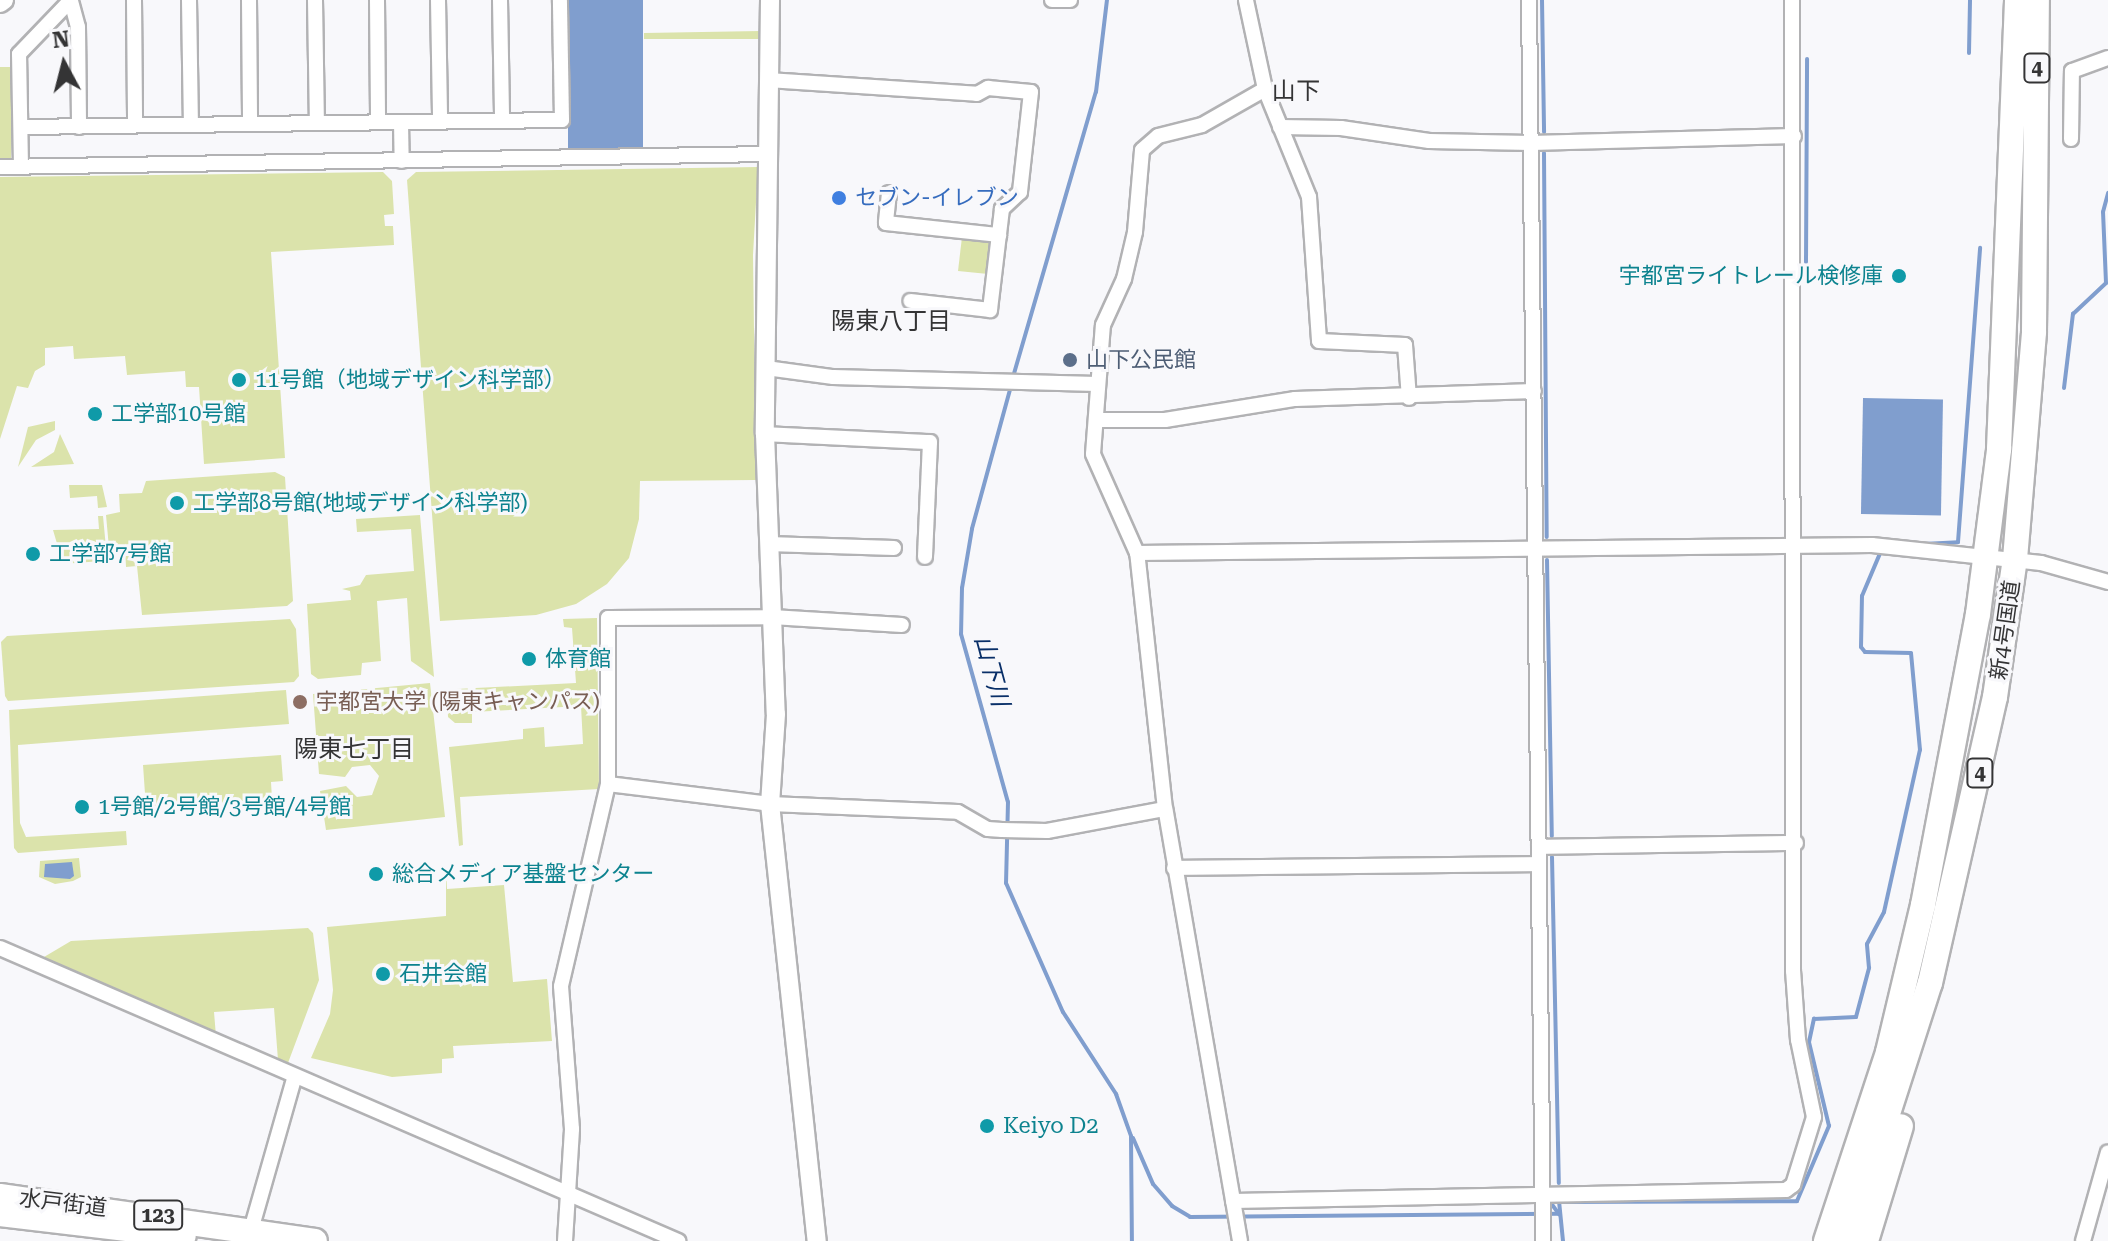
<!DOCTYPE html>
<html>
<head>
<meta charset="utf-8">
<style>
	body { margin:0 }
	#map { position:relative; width:2108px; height:1241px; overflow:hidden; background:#f8f8fb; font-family:"Roboto Serif","Noto Sans JP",serif }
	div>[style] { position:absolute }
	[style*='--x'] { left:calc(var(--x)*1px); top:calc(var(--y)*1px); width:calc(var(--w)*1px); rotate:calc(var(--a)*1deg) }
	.green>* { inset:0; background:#dbe3ab }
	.water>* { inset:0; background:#809ece; transform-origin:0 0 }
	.stream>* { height:4px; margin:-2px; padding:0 2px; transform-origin:2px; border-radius:2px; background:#809ece }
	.roads { filter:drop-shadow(2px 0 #b2b2b4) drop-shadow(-2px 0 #b2b2b4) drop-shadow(0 2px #b2b2b4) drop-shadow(0 -2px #b2b2b4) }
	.minor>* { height:14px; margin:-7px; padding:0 7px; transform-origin:7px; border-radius:7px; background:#fff }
	.tertiary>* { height:18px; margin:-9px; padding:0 9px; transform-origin:9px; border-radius:9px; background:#fff }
	.trunk>* { height:24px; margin:-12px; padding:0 12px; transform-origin:12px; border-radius:12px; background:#fff }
	.dots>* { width:22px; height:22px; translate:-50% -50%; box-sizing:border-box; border:4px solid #f8f8fb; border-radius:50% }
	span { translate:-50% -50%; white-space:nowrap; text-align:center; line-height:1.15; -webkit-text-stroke:6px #f8f8fb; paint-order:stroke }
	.shield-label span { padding:2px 6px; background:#f8f8fb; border:2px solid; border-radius:6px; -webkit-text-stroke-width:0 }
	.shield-label { font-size:20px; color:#343435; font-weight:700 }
	.shop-label { font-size:22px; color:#366cbe }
	.left { translate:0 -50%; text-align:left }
	.culture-label { font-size:22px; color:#0d838f }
	.right { translate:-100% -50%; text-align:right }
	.service-label { font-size:22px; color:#4e5e75 }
	.street-label { font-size:22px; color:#343435 }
	.education-label { font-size:22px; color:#785e54 }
	.neighbourhood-label { font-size:24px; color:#343435 }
	.water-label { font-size:24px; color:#092f68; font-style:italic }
	.north { position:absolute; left:24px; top:24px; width:80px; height:80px; -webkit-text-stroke:6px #f8f8fb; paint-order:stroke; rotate:353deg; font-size:22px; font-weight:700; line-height:32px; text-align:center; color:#343435 }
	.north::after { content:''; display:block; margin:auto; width:28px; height:36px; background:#343435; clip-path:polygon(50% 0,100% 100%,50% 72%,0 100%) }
</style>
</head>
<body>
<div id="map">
	<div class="green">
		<i style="clip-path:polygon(760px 31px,760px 39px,644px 39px,644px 33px)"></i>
		<i style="clip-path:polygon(0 67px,14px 67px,11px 159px,0 159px)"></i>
		<i style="clip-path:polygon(758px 167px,753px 255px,756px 480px,640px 481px,639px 519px,629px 558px,607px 584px,576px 604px,536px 615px,440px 621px,407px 180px,416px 172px)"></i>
		<i style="clip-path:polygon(383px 172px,392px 181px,394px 214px,384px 215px,385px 226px,393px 226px,394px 245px,271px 252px,285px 458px,204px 464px,199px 387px,186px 387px,185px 371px,127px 375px,125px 356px,74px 359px,73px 346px,45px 348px,45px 365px,35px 371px,28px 388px,17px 386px,0 439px,0 177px)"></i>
		<i style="clip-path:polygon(962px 237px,986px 239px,991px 246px,988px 274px,958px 271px)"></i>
		<i style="clip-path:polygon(55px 421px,55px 430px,36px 440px,18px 467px,28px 427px)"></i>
		<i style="clip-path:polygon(60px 434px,74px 464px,31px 467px,54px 452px)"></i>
		<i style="clip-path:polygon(275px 472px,285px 477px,293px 601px,287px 606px,142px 615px,137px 566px,126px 567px,125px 547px,109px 548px,106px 515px,120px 512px,119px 494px,142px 493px,146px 481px)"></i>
		<i style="clip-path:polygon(69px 485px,102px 485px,107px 507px,98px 508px,97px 496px,70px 498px)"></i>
		<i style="clip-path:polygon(420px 515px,434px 677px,411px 661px,407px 598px,377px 601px,381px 661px,362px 663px,361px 675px,318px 679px,311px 674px,307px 604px,351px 600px,350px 591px,342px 589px,360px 585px,366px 575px,414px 571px,411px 529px,357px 532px,356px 519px)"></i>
		<i style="clip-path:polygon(98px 516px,103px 516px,106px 548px,99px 549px,101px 561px,63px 564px,53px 530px,99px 529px)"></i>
		<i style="clip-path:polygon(597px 618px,599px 789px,460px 797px,463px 845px,459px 846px,449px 747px,523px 739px,523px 729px,544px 727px,545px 747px,583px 744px,581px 706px,472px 712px,472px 723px,455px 723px,448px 717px,447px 695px,456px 689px,576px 683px,572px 628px,564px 627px,563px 619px)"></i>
		<i style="clip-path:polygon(290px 619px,296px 629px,299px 676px,294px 682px,8px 701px,5px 696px,1px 642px,7px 636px)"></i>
		<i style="clip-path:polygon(430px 683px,445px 817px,326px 830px,320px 791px,346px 786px,357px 797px,372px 795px,379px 776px,370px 765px,352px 767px,345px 777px,319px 774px,313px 694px)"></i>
		<i style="clip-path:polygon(286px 690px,289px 724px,18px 745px,20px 823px,26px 837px,126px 831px,127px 845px,18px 853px,14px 848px,9px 710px)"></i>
		<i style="clip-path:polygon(281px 755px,283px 781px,271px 782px,272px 799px,146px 808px,143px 765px)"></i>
		<i style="clip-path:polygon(79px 858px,81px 877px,73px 881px,55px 884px,39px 877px,40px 861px)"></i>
		<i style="clip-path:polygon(446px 868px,447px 889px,504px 885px,513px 982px,547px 979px,552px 1041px,453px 1046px,454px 1058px,442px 1059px,442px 1073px,392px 1077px,311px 1058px,330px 1014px,333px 990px,327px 927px,446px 916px)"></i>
		<i style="clip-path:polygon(308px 928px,313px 933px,319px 980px,288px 1063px,278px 1060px,274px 1008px,214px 1012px,216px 1036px,45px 966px,44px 957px,71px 941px)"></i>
	</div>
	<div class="water">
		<i style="left:568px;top:0;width:75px;height:151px"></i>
		<i style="left:1863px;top:398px;width:80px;height:116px;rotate:1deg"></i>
		<i style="clip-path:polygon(72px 862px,74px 876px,70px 879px,44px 877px,45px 864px)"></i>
	</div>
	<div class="stream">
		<i style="--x:1542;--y:0;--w:132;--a:89.1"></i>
		<i style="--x:1969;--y:53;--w:53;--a:-88.9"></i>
		<i style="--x:1544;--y:153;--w:384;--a:89.6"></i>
		<i style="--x:1806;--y:262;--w:203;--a:-89.7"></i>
		<i style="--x:1013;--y:377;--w:297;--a:-73.8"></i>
		<i style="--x:1096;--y:92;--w:93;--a:-83.2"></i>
		<i style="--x:1011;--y:386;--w:148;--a:105.3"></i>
		<i style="--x:972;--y:529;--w:60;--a:99.6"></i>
		<i style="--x:962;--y:588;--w:46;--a:91.2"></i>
		<i style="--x:961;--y:634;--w:174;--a:74.4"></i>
		<i style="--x:1008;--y:802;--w:81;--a:91.4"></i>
		<i style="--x:1006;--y:883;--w:141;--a:66.2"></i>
		<i style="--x:1063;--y:1012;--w:98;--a:57.1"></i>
		<i style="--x:1116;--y:1094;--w:45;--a:70.3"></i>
		<i style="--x:1131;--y:1136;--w:105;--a:89.5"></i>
		<i style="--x:2064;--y:388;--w:75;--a:-83.1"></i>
		<i style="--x:2073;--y:314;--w:45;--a:-43.2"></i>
		<i style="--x:2106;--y:283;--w:71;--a:-92.4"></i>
		<i style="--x:2103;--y:212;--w:20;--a:-75"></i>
		<i style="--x:1923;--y:544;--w:35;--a:-3"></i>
		<i style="--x:1958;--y:542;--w:295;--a:-85.7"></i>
		<i style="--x:1547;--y:560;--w:276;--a:89"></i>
		<i style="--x:1552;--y:857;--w:326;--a:88.8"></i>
		<i style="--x:1133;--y:1138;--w:50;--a:66.5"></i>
		<i style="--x:1153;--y:1184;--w:29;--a:49"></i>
		<i style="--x:1172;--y:1206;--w:21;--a:31"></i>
		<i style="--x:1190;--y:1217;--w:369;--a:-0.5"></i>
		<i style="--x:1548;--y:1199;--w:19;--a:54"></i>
		<i style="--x:1559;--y:1201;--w:40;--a:84.3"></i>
		<i style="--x:1559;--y:1202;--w:238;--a:-0.2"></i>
		<i style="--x:1797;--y:1201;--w:82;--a:-66.9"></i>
		<i style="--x:1829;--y:1126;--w:86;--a:-103.4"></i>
		<i style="--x:1809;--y:1042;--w:24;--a:-78"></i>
		<i style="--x:1814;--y:1019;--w:42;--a:-2.7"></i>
		<i style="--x:1856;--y:1017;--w:51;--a:-75.1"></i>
		<i style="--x:1869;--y:968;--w:24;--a:-95"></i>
		<i style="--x:1867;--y:944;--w:36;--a:-62"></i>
		<i style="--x:1884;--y:912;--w:166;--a:-77.5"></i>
		<i style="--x:1920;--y:750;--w:97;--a:-95.3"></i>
		<i style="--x:1911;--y:653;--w:46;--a:-178.8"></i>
		<i style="--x:1865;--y:652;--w:6;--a:-129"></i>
		<i style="--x:1861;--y:647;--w:51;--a:-88.9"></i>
		<i style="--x:1862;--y:596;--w:49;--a:-67.1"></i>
	</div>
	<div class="roads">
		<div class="minor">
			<i style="--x:134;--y:0;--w:125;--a:89.5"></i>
			<i style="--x:189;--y:0;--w:124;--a:89.1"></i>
			<i style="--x:249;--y:0;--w:123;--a:89.5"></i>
			<i style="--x:315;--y:0;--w:122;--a:89.1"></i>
			<i style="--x:377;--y:0;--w:122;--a:89.5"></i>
			<i style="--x:438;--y:0;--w:120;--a:89"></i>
			<i style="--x:500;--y:0;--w:120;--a:89"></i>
			<i style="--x:1052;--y:0;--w:18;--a:0"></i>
			<i style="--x:1529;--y:0;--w:1241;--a:89.35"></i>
			<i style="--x:71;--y:1;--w:27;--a:75"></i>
			<i style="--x:78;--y:27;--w:100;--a:89.4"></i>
			<i style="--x:768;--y:80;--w:209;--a:3.8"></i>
			<i style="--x:977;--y:94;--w:13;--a:-29"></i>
			<i style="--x:988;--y:88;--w:43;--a:5.3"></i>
			<i style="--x:1031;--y:92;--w:101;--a:96.3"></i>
			<i style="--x:1020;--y:192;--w:25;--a:137"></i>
			<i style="--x:1002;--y:209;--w:102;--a:96.8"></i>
			<i style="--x:990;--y:310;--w:80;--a:-173.5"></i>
			<i style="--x:1265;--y:89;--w:117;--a:67.8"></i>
			<i style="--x:1309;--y:197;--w:144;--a:86"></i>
			<i style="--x:1319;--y:341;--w:86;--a:2.7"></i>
			<i style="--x:1405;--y:345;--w:53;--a:85.7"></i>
			<i style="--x:401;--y:122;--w:39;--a:89"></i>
			<i style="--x:21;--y:127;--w:541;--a:-0.74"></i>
			<i style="--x:562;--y:120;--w:120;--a:-91"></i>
			<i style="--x:1280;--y:127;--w:61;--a:0.9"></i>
			<i style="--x:1341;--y:128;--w:89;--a:8.4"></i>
			<i style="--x:1429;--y:141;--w:102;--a:1.1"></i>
			<i style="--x:1531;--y:143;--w:263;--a:-1.5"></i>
			<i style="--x:2071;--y:139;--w:68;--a:-89.2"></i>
			<i style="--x:2072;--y:71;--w:38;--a:-20"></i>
			<i style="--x:0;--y:167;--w:767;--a:-0.97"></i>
			<i style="--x:21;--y:167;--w:113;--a:-91"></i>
			<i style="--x:19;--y:54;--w:75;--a:-46.1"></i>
			<i style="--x:889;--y:193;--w:30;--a:96"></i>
			<i style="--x:886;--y:223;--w:114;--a:6.1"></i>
			<i style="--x:766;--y:368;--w:68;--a:7.7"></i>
			<i style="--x:833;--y:377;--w:264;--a:1.5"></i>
			<i style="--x:1096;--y:420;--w:69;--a:0"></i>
			<i style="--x:1165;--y:420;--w:132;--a:-9.2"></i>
			<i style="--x:1295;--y:399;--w:239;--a:-1.9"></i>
			<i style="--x:765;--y:434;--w:165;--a:2.8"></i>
			<i style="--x:930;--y:442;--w:115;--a:92.5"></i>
			<i style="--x:768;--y:544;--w:126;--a:1.8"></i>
			<i style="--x:1137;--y:553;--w:735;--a:-0.62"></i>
			<i style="--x:1872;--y:545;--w:170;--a:6.1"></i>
			<i style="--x:2041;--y:563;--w:70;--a:15.8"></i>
			<i style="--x:608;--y:784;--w:163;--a:7"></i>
			<i style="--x:770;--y:804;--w:188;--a:2.4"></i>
			<i style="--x:958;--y:812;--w:34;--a:30"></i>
			<i style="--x:988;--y:829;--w:14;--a:4"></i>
			<i style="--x:1002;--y:830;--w:45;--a:1.3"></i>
			<i style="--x:1047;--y:831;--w:120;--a:-10.6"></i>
			<i style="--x:1539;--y:847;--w:257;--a:-0.9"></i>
			<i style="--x:1174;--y:868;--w:365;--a:-0.6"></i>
			<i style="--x:0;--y:948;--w:739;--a:23.37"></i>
			<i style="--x:1233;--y:1201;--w:553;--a:-1.14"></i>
			<i style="--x:1786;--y:1190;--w:9;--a:-36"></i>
			<i style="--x:1793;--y:1185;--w:71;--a:-72.8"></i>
			<i style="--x:1814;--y:1117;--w:79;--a:-101.7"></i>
			<i style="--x:1798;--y:1040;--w:69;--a:-94.1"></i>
			<i style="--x:1793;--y:971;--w:971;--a:-90.06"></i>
			<i style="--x:249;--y:1237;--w:167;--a:-74.1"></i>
			<i style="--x:565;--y:1241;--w:112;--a:-86.4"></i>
			<i style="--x:572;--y:1129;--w:143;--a:-94.4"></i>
			<i style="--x:561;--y:986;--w:207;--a:-76.9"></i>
			<i style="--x:608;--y:784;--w:166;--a:-90"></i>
			<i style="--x:608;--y:618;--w:164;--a:-0.3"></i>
			<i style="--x:772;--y:617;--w:130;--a:3.5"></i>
			<i style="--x:1240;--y:1241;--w:438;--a:-99.8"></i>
			<i style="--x:1165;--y:809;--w:258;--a:-96.2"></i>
			<i style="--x:1137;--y:553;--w:108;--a:-114"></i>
			<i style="--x:1093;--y:454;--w:129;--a:-85.6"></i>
			<i style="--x:1103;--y:325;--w:51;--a:-65.5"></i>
			<i style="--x:1124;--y:279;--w:48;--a:-76.8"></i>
			<i style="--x:1135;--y:232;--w:82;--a:-85.1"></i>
			<i style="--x:1142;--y:150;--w:21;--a:-41"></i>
			<i style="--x:1158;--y:136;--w:45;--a:-14"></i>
			<i style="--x:1202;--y:125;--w:73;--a:-29.7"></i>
			<i style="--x:1265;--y:89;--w:91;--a:-102.1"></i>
			<i style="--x:2083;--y:1241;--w:92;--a:-74.3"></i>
		</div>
		<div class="tertiary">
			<i style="--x:770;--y:0;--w:434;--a:90.7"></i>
			<i style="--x:765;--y:434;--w:280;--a:87.8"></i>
			<i style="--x:776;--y:714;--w:90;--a:93.8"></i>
			<i style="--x:770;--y:804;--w:440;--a:83.9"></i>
			<i style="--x:0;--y:3;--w:5;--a:-37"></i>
		</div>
		<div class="trunk">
			<i style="--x:0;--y:1196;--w:318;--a:8.1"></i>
			<i style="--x:0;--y:1214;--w:185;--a:6.8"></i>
			<i style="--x:1826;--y:1241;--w:199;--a:-71.8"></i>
			<i style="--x:1888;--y:1052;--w:151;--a:-76.6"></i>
			<i style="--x:1923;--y:905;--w:296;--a:-79.3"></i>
			<i style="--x:1978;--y:614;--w:166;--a:-82.7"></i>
			<i style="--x:1999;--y:449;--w:449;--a:-87.7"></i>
			<i style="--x:1847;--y:1241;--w:271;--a:-72.2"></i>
			<i style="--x:1930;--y:983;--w:293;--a:-77.2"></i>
			<i style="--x:1995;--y:697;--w:139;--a:-81.8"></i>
			<i style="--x:2015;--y:559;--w:228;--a:-85.2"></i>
			<i style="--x:2034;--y:332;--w:332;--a:-89.5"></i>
			<i style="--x:1866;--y:1241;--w:120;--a:-73.1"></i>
		</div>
	</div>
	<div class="dots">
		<i style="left:839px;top:198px;background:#3f7fe0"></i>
		<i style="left:1899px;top:276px;background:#0f9aa8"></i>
		<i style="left:1070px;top:360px;background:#5c6f8a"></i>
		<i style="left:239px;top:380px;background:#0f9aa8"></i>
		<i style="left:95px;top:414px;background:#0f9aa8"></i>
		<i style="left:177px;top:503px;background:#0f9aa8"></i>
		<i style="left:33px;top:554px;background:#0f9aa8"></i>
		<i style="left:529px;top:659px;background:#0f9aa8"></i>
		<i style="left:300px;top:702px;background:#8d6e63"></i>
		<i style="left:82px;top:807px;background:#0f9aa8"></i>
		<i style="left:376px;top:874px;background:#0f9aa8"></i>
		<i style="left:383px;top:974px;background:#0f9aa8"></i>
		<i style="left:987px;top:1126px;background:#0f9aa8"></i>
	</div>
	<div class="shield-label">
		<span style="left:2037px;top:68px">4</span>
		<span style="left:1980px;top:773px">4</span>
		<span style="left:158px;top:1215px">123</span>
	</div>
	<div class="shop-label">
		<span class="left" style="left:855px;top:198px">セブン-イレブン</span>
	</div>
	<div class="culture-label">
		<span class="right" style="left:1883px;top:276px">宇都宮ライトレール検修庫</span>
		<span class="left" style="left:255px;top:380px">11号館（地域デザイン科学部）</span>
		<span class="left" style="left:111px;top:414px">工学部10号館</span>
		<span class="left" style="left:193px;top:503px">工学部8号館(地域デザイン科学部)</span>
		<span class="left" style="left:49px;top:554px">工学部7号館</span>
		<span class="left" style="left:545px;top:659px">体育館</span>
		<span class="left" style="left:98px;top:807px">1号館/2号館/3号館/4号館</span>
		<span class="left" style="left:392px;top:874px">総合メディア基盤センター</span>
		<span class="left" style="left:399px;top:974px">石井会館</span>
		<span class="left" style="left:1003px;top:1126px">Keiyo D2</span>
	</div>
	<div class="service-label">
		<span class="left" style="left:1086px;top:360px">山下公民館</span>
	</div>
	<div class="street-label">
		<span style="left:2005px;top:630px;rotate:-82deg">新4号国道</span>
		<span style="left:63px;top:1203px;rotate:7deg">水戸街道</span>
	</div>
	<div class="education-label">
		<span class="left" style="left:316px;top:702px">宇都宮大学 (陽東キャンパス)</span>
	</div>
	<div class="neighbourhood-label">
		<span style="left:1296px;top:92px">山下</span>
		<span style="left:891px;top:322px">陽東八丁目</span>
		<span style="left:354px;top:750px">陽東七丁目</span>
	</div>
	<div class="water-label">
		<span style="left:991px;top:671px;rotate:75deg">山下川</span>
	</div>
	<div class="north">N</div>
</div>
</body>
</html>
